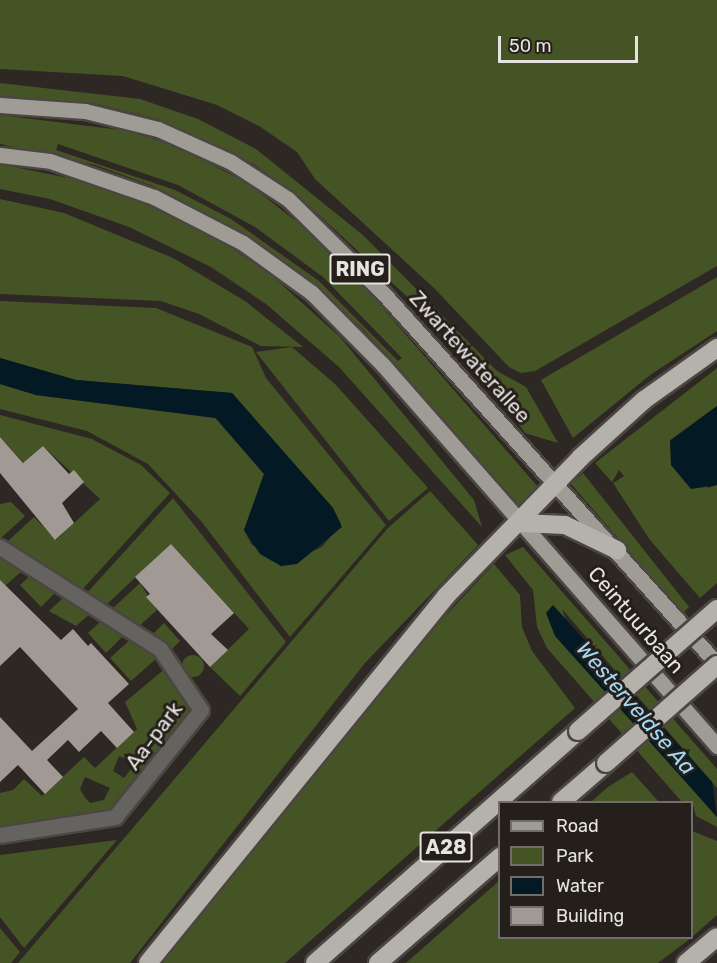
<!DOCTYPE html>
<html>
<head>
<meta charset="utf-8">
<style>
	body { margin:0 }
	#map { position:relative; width:717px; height:963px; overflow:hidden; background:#2e2824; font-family:Rubik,sans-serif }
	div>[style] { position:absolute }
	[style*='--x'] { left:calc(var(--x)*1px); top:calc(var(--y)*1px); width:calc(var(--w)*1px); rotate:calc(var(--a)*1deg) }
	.green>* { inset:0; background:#455424 }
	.round { border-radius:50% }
	.water>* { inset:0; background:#031923 }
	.building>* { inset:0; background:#a09994 }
	.roads { filter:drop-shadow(2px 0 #4b4642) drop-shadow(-2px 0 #4b4642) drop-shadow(0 2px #4b4642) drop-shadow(0 -2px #4b4642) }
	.street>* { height:15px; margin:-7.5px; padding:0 7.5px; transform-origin:7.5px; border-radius:7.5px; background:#646360 }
	.primary>* { height:15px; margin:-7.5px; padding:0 7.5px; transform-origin:7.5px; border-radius:7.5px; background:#9e9c95 }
	.highway>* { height:18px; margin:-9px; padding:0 9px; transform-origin:9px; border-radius:9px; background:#b5b2ab }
	.bridges { filter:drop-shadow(2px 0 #4b4642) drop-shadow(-2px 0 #4b4642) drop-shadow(0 2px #4b4642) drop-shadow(0 -2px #4b4642) }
	.highway-bridge>* { height:18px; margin:-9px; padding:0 9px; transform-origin:9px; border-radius:9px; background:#b5b2ab }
	span { translate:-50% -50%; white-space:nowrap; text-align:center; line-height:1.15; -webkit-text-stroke:6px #241f1b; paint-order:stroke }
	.shield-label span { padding:2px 4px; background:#241f1b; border:2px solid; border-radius:4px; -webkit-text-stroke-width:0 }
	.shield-label { font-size:20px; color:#e6e3e0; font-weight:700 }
	.street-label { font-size:21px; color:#e6e3e0 }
	.water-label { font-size:22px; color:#a0d9f5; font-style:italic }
	.legend { position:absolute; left:498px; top:801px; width:195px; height:138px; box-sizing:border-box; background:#241f1b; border:2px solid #726d6a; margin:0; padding:8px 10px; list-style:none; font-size:18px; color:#e6e3e0 }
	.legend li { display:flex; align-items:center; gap:12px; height:30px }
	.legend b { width:30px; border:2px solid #726d6a }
	.scale { position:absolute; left:498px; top:36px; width:140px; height:27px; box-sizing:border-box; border:3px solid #e6e3e0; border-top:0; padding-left:8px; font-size:18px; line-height:21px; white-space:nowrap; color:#e6e3e0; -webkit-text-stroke:4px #241f1b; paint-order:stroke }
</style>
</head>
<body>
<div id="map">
	<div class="green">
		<i style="clip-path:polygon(0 0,717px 0,717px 266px,535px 371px,521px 373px,509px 367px,434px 288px,315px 179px,297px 152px,259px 126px,217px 105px,123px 76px,0 69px)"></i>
		<i style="clip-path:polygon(0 83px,140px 99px,198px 119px,256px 149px,364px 236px,497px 371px,526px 387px,558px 443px,525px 433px,441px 318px,428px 316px,305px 202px,254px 164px,158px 119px,93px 103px,0 96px)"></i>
		<i style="clip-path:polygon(evenodd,0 115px,129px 131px,181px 148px,250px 185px,302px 226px,367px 290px,538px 487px,523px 505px,517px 505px,364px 330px,271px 251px,153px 186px,95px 165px,0 144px,0 115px,58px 144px,178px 185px,255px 227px,323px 277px,402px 358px,398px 361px,319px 281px,231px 219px,175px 190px,56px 150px,58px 144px)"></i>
		<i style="clip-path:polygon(0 164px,73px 179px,145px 204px,213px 236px,270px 274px,340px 337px,474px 500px,482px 527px,339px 367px,266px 304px,211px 267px,129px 227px,50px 199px,0 189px)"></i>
		<i style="clip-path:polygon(0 199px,64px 213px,173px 258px,245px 301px,303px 347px,261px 346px,199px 314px,161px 301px,0 294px)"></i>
		<i style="clip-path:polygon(717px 277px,717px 331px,650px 375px,573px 438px,541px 380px)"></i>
		<i style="clip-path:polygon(0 301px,156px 308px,252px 347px,266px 378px,386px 525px,290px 637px,201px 521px,148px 464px,87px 431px,0 409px,0 384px,36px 395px,215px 418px,264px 474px,244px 530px,251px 544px,281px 566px,322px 547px,341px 524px,333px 508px,232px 393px,76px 380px,0 358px)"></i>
		<i style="clip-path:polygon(292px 347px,336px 385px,428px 488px,389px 521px,256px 352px)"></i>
		<i style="clip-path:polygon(717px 368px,717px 406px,670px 440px,708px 488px,717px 485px,717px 583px,700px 598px,650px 540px,613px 483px,624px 476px,619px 470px,612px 482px,595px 463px)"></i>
		<i style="clip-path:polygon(0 415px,92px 439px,141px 465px,170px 493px,81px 591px,6px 543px,34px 517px,56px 540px,100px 499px,43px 446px,24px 463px,0 437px)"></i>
		<i style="clip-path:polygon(583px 473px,689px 607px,683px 613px,571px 484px)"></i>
		<i style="clip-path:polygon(430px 491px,478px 545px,365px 663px,130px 963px,18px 963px,388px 528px)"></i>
		<i style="clip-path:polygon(173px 498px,286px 642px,240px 696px,210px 667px,249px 629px,171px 544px,105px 606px,86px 594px)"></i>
		<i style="clip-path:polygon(11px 502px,25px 516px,0 539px,0 504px)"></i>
		<i style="clip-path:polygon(523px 547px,717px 769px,717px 788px,562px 609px,581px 663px,717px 817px,717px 827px,696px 816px,692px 802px,682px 802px,547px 648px,537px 627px,533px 590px,505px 555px)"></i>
		<i style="clip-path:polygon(0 555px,23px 570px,5px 586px,0 585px)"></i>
		<i style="clip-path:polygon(494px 564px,520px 595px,522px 627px,532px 651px,575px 708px,285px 963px,158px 963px,417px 646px)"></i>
		<i style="clip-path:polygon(31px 575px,57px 591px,41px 607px,20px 585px)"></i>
		<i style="clip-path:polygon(140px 583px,157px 610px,138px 627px,111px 610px)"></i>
		<i style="clip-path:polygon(65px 596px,91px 613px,76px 626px,49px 611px)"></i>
		<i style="clip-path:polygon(102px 620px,125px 634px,106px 653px,88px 633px)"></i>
		<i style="clip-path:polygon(164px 623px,180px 641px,171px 650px,151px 636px)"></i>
		<i style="clip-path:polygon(131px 639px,158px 657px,131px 681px,110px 658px)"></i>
		<i class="round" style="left:182px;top:655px;width:22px;height:22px"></i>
		<i style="clip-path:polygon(evenodd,167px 667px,193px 711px,110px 812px,0 829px,0 793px,13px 790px,24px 779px,42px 796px,84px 757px,95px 768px,137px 729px,125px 702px,167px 667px,119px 756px,136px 763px,124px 778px,113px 771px,119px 756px,167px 667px,85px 777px,110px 788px,104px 800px,90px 803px,84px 796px,80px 789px,85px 777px)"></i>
		<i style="clip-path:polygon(632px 772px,659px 802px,591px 802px,608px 787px)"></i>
		<i style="clip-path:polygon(692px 831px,717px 841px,717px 915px,692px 937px)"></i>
		<i style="clip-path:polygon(117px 840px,24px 948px,0 917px,0 855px)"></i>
		<i style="clip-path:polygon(499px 881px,500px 938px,691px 938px,658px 963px,406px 963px)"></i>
		<i style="clip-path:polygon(0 928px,20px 952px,11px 963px,0 963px)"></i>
	</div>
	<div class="water">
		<i style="clip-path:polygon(0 358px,76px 380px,232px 393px,333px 508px,342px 527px,297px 564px,281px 566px,260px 554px,244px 530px,264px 474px,216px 418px,36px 395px,0 384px)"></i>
		<i style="clip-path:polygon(717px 406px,717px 485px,691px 489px,671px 465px,670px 441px)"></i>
		<i style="clip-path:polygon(553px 605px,712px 782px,717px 817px,555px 636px,546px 613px)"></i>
	</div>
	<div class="building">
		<i style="clip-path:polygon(0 437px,23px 463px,43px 446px,69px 474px,74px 470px,84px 482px,62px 503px,74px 523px,55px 540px,0 473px)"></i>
		<i style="clip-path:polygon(171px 544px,234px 613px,211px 634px,228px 650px,210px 667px,146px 597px,150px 594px,135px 577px)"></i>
		<i style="clip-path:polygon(0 580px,61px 640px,73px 629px,88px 646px,91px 643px,129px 684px,108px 703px,134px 732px,117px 748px,101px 731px,79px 752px,68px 740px,47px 760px,63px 777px,45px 794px,18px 765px,0 782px,0 717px,32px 751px,78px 709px,20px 647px,0 666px)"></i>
	</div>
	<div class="roads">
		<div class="street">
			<i style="--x:0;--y:547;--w:190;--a:32.5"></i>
			<i style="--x:160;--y:649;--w:73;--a:56.1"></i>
			<i style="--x:201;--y:710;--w:137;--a:128.8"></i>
			<i style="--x:115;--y:817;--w:116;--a:171.1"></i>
		</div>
		<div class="primary">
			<i style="--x:0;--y:105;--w:85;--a:4"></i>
			<i style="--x:85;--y:111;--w:75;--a:13.9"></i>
			<i style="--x:158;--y:129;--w:80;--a:24.3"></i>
			<i style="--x:231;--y:162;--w:68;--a:33"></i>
			<i style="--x:288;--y:199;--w:135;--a:44.7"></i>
			<i style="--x:384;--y:294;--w:498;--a:48"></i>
			<i style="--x:0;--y:155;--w:50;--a:6.8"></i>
			<i style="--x:50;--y:161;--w:110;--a:19.1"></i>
			<i style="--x:154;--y:197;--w:100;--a:27.3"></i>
			<i style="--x:243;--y:243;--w:85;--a:35.9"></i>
			<i style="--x:312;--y:293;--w:101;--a:45.4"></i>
			<i style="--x:383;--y:365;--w:507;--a:48.76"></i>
		</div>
		<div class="highway">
			<i style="--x:521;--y:523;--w:44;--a:2.6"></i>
			<i style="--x:565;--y:525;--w:58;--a:25.7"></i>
			<i style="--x:561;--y:802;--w:60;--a:-40.9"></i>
			<i style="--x:148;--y:963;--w:473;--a:-50.9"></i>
			<i style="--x:446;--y:596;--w:192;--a:-45.8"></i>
			<i style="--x:580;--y:458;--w:86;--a:-42.2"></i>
			<i style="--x:644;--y:400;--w:90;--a:-35.5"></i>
			<i style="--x:315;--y:963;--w:351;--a:-41.4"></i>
			<i style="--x:378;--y:963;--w:162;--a:-41"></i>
			<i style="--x:686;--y:963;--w:40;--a:-40"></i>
		</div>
	</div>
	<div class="bridges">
		<div class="highway-bridge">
			<i style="--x:578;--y:731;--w:185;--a:-41.3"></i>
			<i style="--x:606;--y:763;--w:148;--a:-41.4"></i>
		</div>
	</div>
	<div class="shield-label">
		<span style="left:360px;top:269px">RING</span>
		<span style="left:446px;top:847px">A28</span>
	</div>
	<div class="street-label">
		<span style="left:470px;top:357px;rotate:48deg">Zwartewaterallee</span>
		<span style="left:636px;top:620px;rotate:49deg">Ceintuurbaan</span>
		<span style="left:154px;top:736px;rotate:-53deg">Aa-park</span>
	</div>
	<div class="water-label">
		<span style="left:636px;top:708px;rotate:49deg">Westerveldse Aa</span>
	</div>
	<ul class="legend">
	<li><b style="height:8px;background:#9e9c95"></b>Road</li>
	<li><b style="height:16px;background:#455424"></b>Park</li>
	<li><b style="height:16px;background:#031923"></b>Water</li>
	<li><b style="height:16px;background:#a09994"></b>Building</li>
	</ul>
	<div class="scale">50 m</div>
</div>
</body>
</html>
